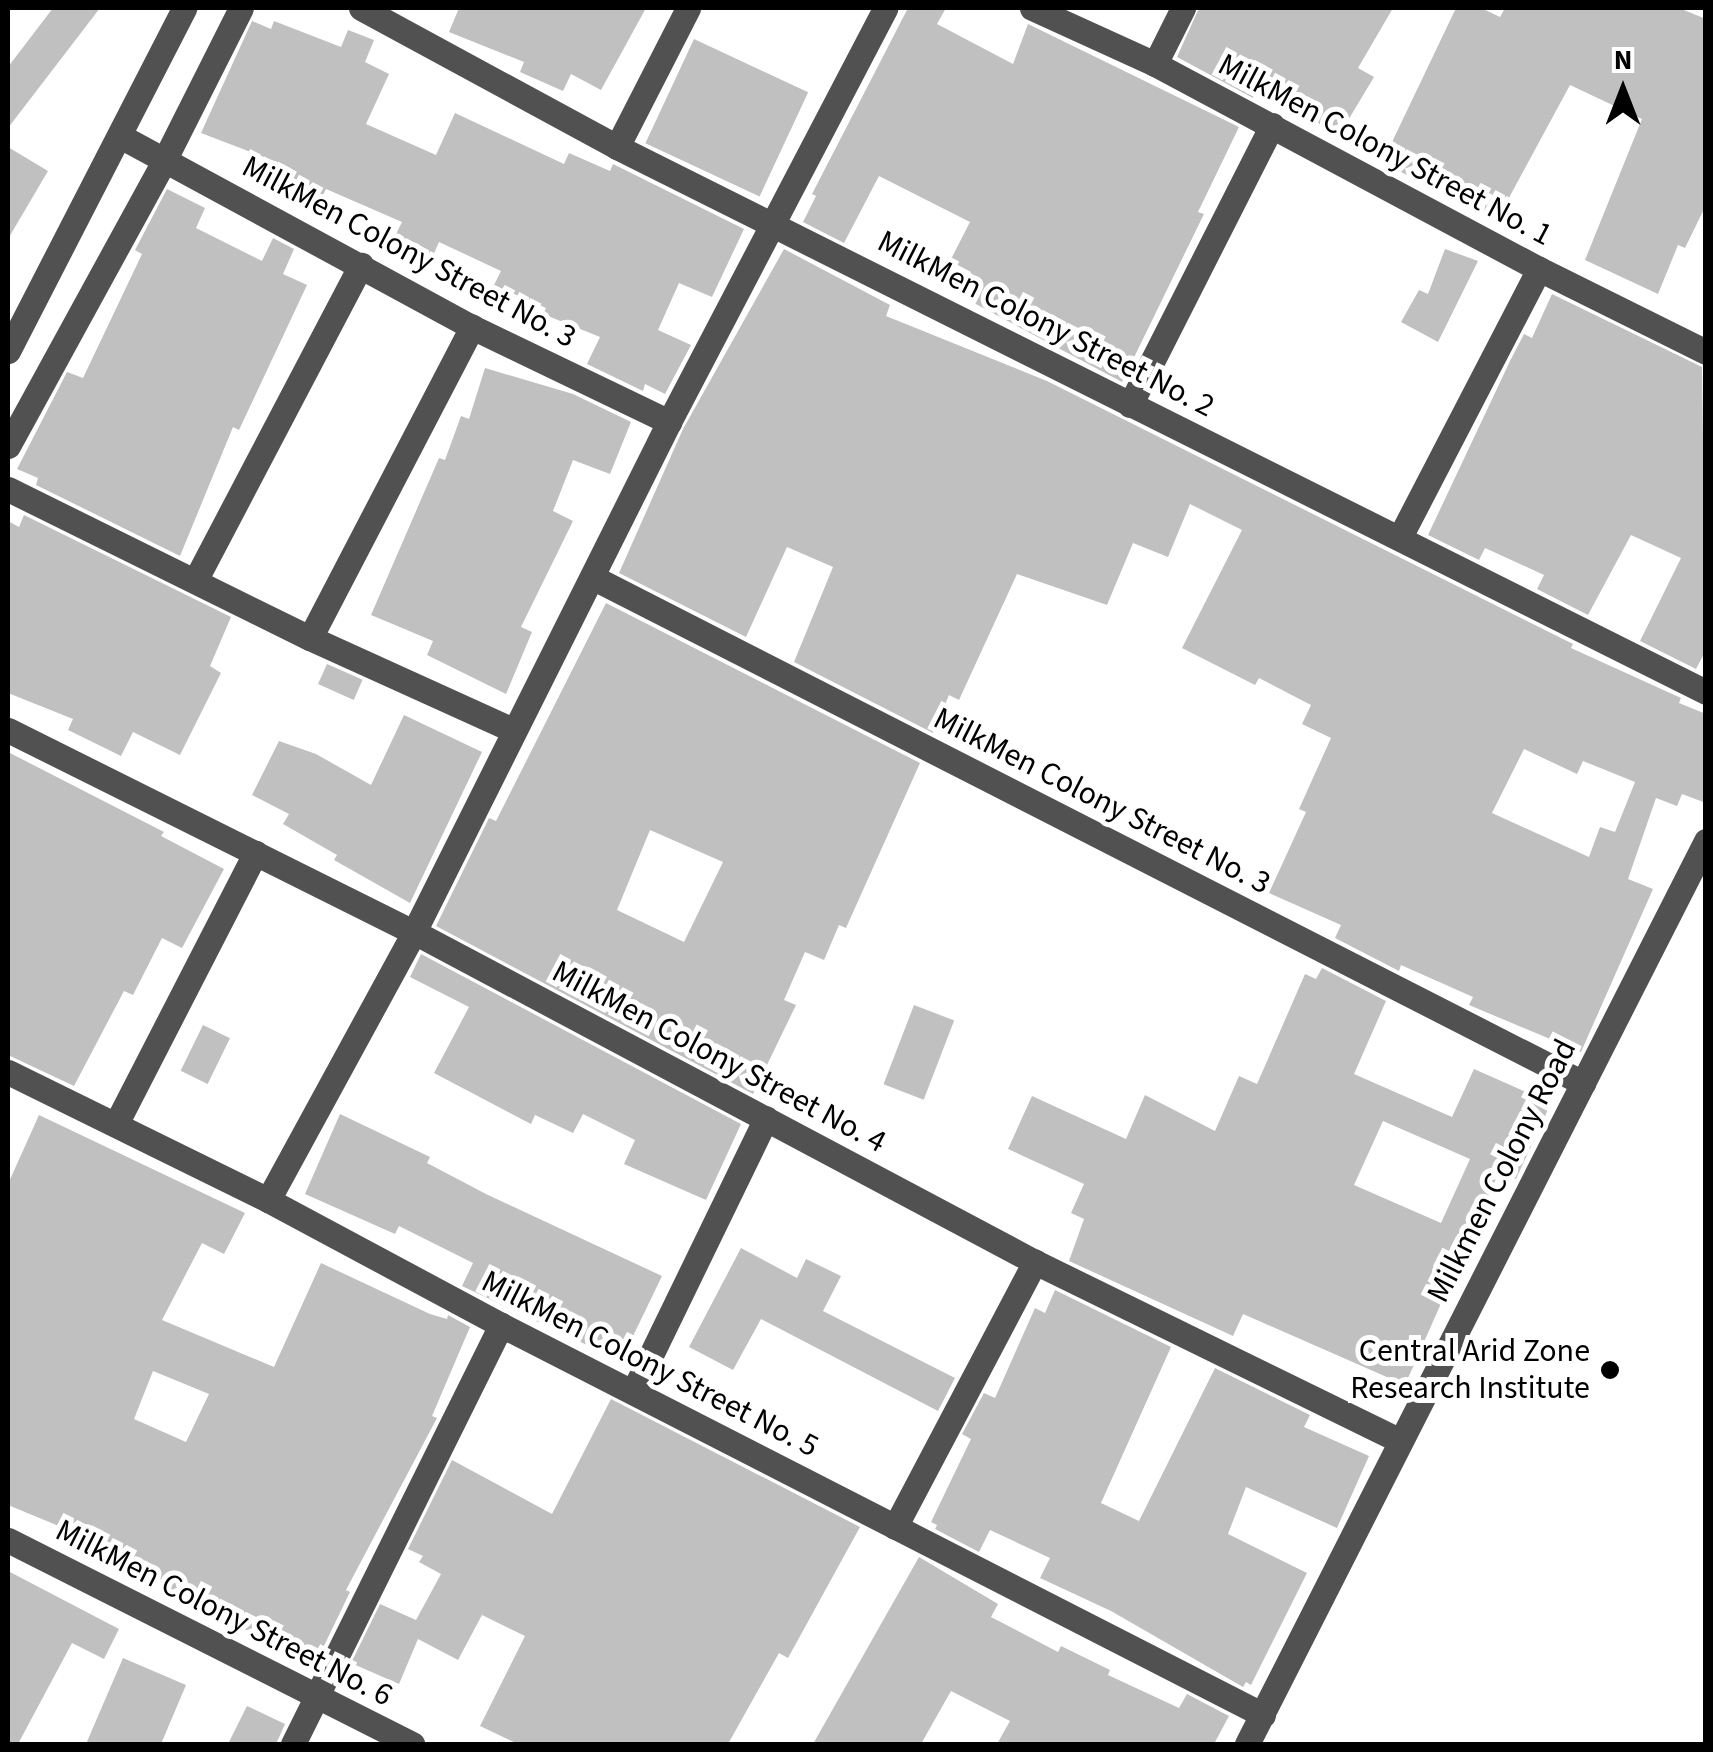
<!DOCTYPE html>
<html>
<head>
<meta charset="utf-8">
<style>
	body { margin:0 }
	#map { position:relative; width:1713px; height:1752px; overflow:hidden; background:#fff; font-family:"Source Sans 3",sans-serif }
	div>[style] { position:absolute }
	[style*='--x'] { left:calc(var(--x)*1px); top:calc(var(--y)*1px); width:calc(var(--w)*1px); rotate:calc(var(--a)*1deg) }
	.building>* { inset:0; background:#c0c0c0; transform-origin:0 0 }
	.minor>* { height:25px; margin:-12.5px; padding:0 12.5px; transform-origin:12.5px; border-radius:12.5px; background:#515151 }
	.dots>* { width:28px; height:28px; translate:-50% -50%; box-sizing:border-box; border:5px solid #fff; border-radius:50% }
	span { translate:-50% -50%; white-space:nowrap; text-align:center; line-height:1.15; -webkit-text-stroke:10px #fff; paint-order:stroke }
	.street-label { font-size:32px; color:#000 }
	.poi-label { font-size:32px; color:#000 }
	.right { translate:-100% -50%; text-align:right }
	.frame { position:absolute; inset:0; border:10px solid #000; pointer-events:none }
	.north { position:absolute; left:1573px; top:40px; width:100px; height:100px; -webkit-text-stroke:8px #fff; paint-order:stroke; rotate:0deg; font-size:28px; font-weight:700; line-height:40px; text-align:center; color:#000 }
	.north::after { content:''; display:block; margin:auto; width:35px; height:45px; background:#000; clip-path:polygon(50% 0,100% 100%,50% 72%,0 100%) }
</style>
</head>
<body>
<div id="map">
	<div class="building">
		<i style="clip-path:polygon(53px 8px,100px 8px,8px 128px,8px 67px)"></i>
		<i style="clip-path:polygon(459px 8px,646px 8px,601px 90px,571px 74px,563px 91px,520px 72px,524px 62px,449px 32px)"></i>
		<i style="clip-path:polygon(908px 8px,946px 8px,937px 24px,1013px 64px,1028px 24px,1239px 127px,1198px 212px,1204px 214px,1122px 382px,959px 295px,971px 272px,950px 261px,970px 222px,879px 176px,844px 243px,803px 222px,816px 196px,812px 194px)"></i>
		<i style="clip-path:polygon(1199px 8px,1393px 8px,1358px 68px,1374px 77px,1338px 137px,1260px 82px,1253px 98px,1177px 57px)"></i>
		<i style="clip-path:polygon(1456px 8px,1481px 8px,1500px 17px,1505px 8px,1679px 8px,1706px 19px,1706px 205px,1685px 248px,1678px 245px,1658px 294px,1585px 260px,1642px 119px,1570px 85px,1498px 218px,1382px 163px)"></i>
		<i style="clip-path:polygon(252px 21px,271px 29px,274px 21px,341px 47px,348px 30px,374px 40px,365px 62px,389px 74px,366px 124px,436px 155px,455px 113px,564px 164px,569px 153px,610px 171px,613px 164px,744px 229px,712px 297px,679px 283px,658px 330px,691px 345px,665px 394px,645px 384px,643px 391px,587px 364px,600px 337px,543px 314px,546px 308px,494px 285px,501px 271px,439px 242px,432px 258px,393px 240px,402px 222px,326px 189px,321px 199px,278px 180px,285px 165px,201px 133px)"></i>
		<i style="left:694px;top:39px;width:126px;height:115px;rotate:25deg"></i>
		<i style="clip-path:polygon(8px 147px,48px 171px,8px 239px)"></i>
		<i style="clip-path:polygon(167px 189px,205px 208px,196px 228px,262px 261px,273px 238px,294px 249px,283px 274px,307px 285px,239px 430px,233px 427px,180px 556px,36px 485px,38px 478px,17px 469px,67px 372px,83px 378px,142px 254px,135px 250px)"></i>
		<i style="clip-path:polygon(evenodd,784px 249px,890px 305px,886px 316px,1047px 381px,1573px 644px,1571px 648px,1681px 698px,1679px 703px,1706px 714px,1706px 803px,1682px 794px,1677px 806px,1656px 798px,1628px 879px,1653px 889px,1581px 1052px,1469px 1005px,1473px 997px,1401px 965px,1399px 971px,1335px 938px,1341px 925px,1269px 893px,1306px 812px,1299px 809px,1331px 738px,1302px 724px,1311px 705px,1259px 678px,1255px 685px,1182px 648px,1242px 530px,1190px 504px,1168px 557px,1133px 543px,1107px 605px,1017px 574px,959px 700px,949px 695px,933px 733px,794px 662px,833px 567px,787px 547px,746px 637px,619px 573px,683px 429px,784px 249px,1524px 749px,1577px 774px,1583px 761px,1635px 782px,1615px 832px,1600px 827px,1589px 857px,1492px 813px,1524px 749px)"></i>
		<i style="clip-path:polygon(1445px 249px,1478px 261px,1438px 342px,1401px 322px,1419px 290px,1428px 294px)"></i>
		<i style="clip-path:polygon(1552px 294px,1702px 367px,1706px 650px,1696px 669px,1640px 641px,1681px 558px,1631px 535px,1588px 615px,1537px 589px,1544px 575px,1485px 548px,1479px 560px,1428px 535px,1511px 359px,1524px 334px,1532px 338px)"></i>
		<i style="clip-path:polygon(485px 368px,573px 394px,631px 422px,610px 474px,573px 460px,553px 511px,573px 521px,521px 627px,532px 632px,506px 694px,427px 655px,433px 641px,371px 615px,439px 458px,445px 460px,461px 416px,469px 419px)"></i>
		<i style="clip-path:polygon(24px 515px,231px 617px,210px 666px,221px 673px,180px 755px,133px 732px,121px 756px,68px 730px,73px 719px,8px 693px,8px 521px,19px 527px)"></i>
		<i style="clip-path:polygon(evenodd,606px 603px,920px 763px,846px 928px,839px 925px,824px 960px,805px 952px,784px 1000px,796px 1005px,753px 1094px,436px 926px,489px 818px,496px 821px,606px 603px,650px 830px,723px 862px,684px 942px,617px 910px,650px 830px)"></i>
		<i style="left:327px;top:664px;width:39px;height:22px;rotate:24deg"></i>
		<i style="clip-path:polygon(404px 715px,482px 752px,410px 903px,334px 860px,337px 855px,283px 824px,289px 814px,252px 795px,279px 741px,316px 754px,371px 785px)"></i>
		<i style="clip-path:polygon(8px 752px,164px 832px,161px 836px,224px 869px,182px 948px,162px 938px,133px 995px,124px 991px,74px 1086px,8px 1055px)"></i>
		<i style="clip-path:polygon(421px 954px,741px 1124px,706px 1200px,624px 1164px,635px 1140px,583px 1114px,573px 1133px,535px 1115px,531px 1124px,434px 1073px,469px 1007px,410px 977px)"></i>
		<i style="clip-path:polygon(evenodd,1322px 968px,1386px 1001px,1354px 1074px,1452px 1117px,1474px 1069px,1551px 1103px,1516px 1179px,1499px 1172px,1405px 1385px,1243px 1314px,1233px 1336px,1069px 1261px,1084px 1219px,1071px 1213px,1084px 1184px,1008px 1149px,1032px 1096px,1126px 1139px,1145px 1095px,1215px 1131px,1239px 1076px,1257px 1084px,1305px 974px,1316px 979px,1322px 968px,1383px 1121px,1470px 1159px,1441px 1223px,1354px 1185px,1383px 1121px)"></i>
		<i style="left:914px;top:1005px;width:43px;height:85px;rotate:21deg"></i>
		<i style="left:203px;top:1025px;width:30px;height:51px;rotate:26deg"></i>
		<i style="clip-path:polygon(340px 1114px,430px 1157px,427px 1163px,486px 1194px,662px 1276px,621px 1361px,462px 1286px,473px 1263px,399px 1226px,395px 1234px,305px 1194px)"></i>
		<i style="clip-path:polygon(evenodd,39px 1115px,245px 1213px,224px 1254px,202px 1243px,162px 1320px,274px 1367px,321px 1263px,430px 1314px,447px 1319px,448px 1315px,470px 1327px,432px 1416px,437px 1418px,346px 1590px,350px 1592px,322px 1650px,315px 1647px,308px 1659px,164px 1592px,169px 1583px,80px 1543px,83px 1536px,8px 1505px,8px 1184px,39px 1115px,153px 1371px,209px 1394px,186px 1442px,134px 1419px,153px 1371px)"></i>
		<i style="clip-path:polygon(741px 1248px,797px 1278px,806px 1259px,841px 1276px,823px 1311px,955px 1378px,938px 1411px,761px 1319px,733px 1370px,689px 1347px)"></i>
		<i style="clip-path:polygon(1055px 1290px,1171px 1347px,1101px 1503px,1139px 1521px,1215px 1368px,1310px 1415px,1304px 1427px,1369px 1456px,1337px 1528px,1246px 1487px,1228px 1534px,1307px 1573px,1251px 1685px,1246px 1682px,1243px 1687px,1111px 1611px,1040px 1578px,1050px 1558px,990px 1530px,979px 1552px,935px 1529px,937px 1525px,931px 1522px,971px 1439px,962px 1434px,984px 1393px,995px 1398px,1035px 1308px,1045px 1313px)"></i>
		<i style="clip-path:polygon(611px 1399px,860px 1527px,788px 1658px,779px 1653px,728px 1744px,518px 1744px,480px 1726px,525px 1636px,482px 1615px,458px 1660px,418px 1639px,399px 1684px,351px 1663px,380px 1604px,416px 1620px,441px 1574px,419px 1562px,423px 1556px,408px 1549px,452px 1460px,552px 1514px)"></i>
		<i style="clip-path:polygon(919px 1557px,998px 1604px,991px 1617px,1058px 1652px,1061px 1646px,1110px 1670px,1108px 1675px,1179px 1708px,1187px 1694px,1229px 1716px,1214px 1744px,997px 1744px,1010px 1721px,951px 1691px,921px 1744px,813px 1744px)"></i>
		<i style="clip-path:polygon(8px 1571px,119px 1629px,104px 1659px,72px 1643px,18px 1744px,8px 1744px)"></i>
		<i style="clip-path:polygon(123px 1658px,186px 1685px,161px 1744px,86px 1744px)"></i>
		<i style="clip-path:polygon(247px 1706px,285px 1724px,276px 1744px,228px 1744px)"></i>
	</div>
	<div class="minor">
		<i style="--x:361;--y:8;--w:291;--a:28.5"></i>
		<i style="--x:617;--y:147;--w:1218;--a:26.59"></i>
		<i style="--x:1032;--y:8;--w:135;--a:24.5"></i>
		<i style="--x:1155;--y:64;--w:435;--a:28.1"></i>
		<i style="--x:1539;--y:269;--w:186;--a:26.4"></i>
		<i style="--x:1155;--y:64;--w:63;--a:-63.4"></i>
		<i style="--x:120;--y:136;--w:400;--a:28.5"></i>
		<i style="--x:472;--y:327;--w:219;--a:25.7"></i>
		<i style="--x:617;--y:147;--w:156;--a:-62.9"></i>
		<i style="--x:8;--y:351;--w:386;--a:-62.8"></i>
		<i style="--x:1130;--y:405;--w:314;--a:-63.1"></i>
		<i style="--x:8;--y:446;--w:327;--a:-61.3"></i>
		<i style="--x:165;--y:159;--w:169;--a:-63.3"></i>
		<i style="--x:8;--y:489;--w:337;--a:26.3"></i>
		<i style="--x:310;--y:638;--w:223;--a:24.4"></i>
		<i style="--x:1400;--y:537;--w:302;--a:-62.6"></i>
		<i style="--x:592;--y:577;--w:1113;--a:27.05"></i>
		<i style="--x:196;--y:579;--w:355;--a:-62.3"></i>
		<i style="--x:310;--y:638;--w:351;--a:-62.5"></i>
		<i style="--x:8;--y:730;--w:453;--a:26.5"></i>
		<i style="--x:414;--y:932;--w:703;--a:27.99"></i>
		<i style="--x:1035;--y:1262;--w:407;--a:26.1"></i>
		<i style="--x:8;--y:1072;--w:290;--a:26.2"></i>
		<i style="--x:268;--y:1200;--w:264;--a:28.2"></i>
		<i style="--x:501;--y:1325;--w:856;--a:27.1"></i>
		<i style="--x:116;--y:1124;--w:305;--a:-62.8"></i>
		<i style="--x:268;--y:1200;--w:305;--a:-61.4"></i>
		<i style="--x:414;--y:932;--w:570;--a:-63.43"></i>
		<i style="--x:669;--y:422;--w:467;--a:-62.4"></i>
		<i style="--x:634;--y:1390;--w:302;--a:-64.1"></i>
		<i style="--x:895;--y:1527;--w:300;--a:-62.2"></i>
		<i style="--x:8;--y:1540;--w:453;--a:26.8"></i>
		<i style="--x:293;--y:1744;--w:468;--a:-63.6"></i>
		<i style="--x:1247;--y:1744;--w:1013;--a:-63.06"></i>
	</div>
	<div class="dots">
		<i style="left:1610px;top:1370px;background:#000"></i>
	</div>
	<div class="street-label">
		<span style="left:1385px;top:150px;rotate:28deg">MilkMen Colony Street No. 1</span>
		<span style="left:409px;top:252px;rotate:28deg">MilkMen Colony Street No. 3</span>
		<span style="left:1046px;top:324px;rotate:27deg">MilkMen Colony Street No. 2</span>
		<span style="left:1102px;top:801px;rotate:27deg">MilkMen Colony Street No. 3</span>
		<span style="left:719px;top:1057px;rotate:28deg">MilkMen Colony Street No. 4</span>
		<span style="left:1502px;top:1171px;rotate:-63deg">Milkmen Colony Road</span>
		<span style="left:650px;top:1364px;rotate:27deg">MilkMen Colony Street No. 5</span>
		<span style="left:224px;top:1613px;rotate:27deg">MilkMen Colony Street No. 6</span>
	</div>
	<div class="poi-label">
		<span class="right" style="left:1590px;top:1370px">Central Arid Zone<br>Research Institute</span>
	</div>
	<div class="frame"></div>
	<div class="north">N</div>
</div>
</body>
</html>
